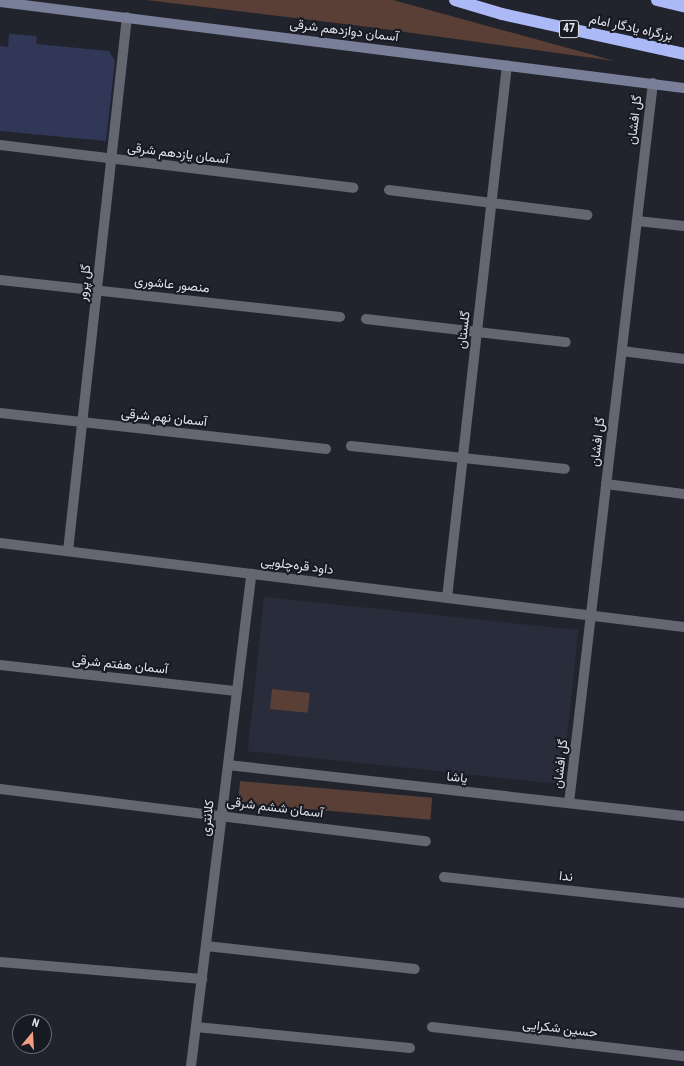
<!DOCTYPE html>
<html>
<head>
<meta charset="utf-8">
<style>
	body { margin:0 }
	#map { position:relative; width:684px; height:1066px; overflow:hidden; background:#22242d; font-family:"Roboto Condensed",Vazirmatn,sans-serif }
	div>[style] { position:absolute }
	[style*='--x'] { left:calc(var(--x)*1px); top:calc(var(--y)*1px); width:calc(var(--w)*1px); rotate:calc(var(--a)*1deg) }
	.built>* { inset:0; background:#292c3b; transform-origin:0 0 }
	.green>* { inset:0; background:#593f35; transform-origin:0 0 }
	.building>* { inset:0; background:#303757 }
	.street>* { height:10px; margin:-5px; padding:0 5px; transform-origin:5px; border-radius:5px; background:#646671 }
	.secondary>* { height:10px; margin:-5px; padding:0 5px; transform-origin:5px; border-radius:5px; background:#7a7f99 }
	.highway>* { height:12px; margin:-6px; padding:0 6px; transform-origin:6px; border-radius:6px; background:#acb9f7 }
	span { translate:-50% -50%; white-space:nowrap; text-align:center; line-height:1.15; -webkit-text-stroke:4px #181a23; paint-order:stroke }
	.shield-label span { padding:1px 3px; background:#181a23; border:1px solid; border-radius:3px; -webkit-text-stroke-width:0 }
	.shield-label { font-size:12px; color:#e1e2e9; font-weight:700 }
	.street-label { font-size:13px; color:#e1e2e9 }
	.north { position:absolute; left:12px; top:1014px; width:40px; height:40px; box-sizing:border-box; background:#181a23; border:1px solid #686a72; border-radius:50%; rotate:18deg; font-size:11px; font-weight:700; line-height:16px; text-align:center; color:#e1e2e9 }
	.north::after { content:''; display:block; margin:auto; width:14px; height:18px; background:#f2a080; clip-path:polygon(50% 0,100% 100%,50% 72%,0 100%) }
</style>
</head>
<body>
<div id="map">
	<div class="built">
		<i style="left:264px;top:597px;width:316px;height:155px;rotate:6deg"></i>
	</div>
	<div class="green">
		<i style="clip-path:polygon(146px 0,393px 0,615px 61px,369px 27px)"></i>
		<i style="left:272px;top:689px;width:38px;height:20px;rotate:6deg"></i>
		<i style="left:240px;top:781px;width:193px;height:22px;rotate:5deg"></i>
	</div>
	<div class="building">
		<i style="clip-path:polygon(9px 34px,37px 36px,36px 44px,109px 51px,115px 61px,106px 141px,0 131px,0 46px,8px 47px)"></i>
	</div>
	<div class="street">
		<i style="--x:0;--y:145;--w:356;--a:6.9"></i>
		<i style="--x:389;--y:190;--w:200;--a:7.2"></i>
		<i style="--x:637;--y:221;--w:47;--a:6.1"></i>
		<i style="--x:0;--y:280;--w:342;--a:6.2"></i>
		<i style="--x:366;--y:319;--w:201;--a:6.6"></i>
		<i style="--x:622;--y:351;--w:63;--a:7.4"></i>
		<i style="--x:0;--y:413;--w:328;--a:6.3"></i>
		<i style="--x:351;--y:446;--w:215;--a:6.1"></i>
		<i style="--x:606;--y:484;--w:79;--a:7.3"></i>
		<i style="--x:0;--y:543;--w:689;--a:7"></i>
		<i style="--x:68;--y:551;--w:537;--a:-83.7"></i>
		<i style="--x:447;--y:598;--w:536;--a:-83.58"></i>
		<i style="--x:0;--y:665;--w:238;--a:6.3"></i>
		<i style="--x:228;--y:765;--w:459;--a:6.4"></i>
		<i style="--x:0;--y:789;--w:429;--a:7"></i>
		<i style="--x:569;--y:803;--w:725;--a:-83.35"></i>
		<i style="--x:444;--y:877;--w:241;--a:6.2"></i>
		<i style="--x:206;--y:946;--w:210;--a:6.3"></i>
		<i style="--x:0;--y:962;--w:203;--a:4.8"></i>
		<i style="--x:196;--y:1027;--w:215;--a:5.6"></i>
		<i style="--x:432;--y:1027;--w:254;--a:6.6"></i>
		<i style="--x:191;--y:1066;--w:496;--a:-83"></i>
	</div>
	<div class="secondary">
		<i style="--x:0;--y:2;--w:689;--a:7.17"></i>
	</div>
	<div class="highway">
		<i style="--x:455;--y:0;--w:49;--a:16.6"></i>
		<i style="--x:502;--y:14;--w:186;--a:12.4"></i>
		<i style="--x:657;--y:0;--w:28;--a:13"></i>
	</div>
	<div class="shield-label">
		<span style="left:569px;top:29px">47</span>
	</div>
	<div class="street-label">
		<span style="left:631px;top:28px;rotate:12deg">بزرگراه یادگار امام</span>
		<span style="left:344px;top:31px;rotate:7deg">آسمان دوازدهم شرقی</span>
		<span style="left:635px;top:120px;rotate:-83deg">گل افشان</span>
		<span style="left:178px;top:154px;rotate:7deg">آسمان یازدهم شرقی</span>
		<span style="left:85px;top:283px;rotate:-84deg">گل پرور</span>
		<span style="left:172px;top:285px;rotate:6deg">منصور عاشوری</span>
		<span style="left:464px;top:330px;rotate:-83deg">گلستان</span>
		<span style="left:164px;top:418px;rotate:6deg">آسمان نهم شرقی</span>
		<span style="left:598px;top:442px;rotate:-83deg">گل افشان</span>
		<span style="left:297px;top:566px;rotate:7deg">داود قره‌چلویی</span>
		<span style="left:120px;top:665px;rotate:6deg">آسمان هفتم شرقی</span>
		<span style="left:561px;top:764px;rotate:-83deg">گل افشان</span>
		<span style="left:457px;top:778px;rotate:6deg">یاشا</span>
		<span style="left:275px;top:808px;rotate:7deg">آسمان ششم شرقی</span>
		<span style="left:208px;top:818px;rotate:-83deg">کلانتری</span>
		<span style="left:566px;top:877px;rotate:6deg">ندا</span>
		<span style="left:560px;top:1029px;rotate:7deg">حسین شکرایی</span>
	</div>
	<div class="north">N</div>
</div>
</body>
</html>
